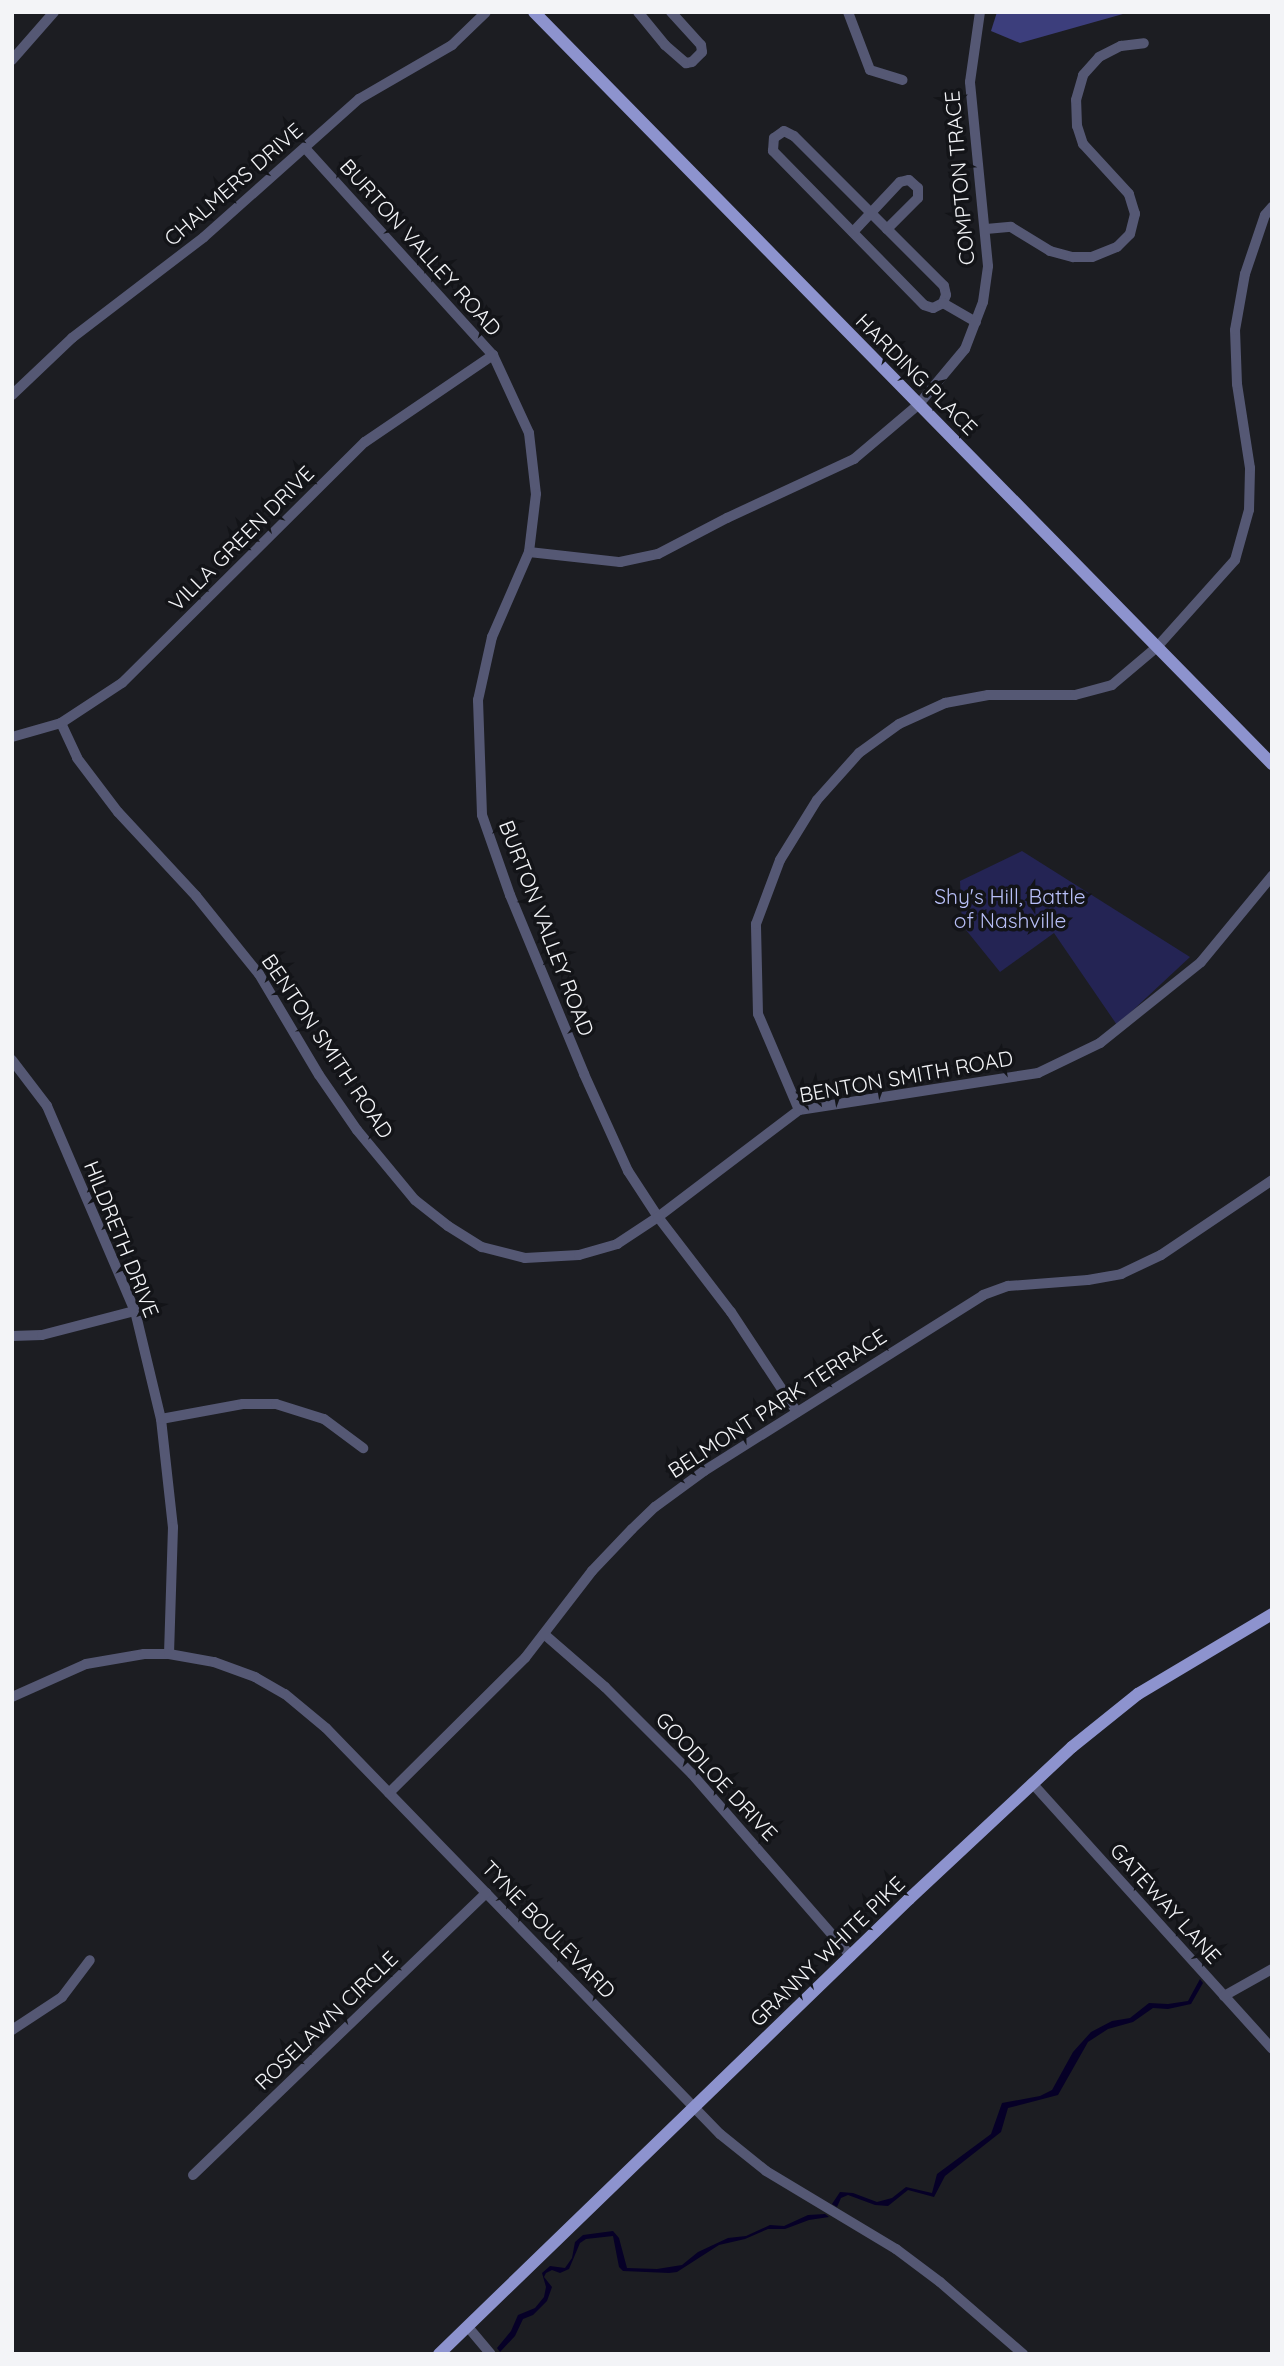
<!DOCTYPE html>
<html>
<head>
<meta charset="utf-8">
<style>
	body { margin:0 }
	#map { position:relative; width:1284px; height:2366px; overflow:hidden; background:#1c1d22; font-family:Quicksand,sans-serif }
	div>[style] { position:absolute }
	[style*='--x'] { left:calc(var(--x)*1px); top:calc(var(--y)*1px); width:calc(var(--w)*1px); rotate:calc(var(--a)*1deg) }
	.green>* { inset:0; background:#242454 }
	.forest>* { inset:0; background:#3c3e7c }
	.water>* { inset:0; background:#060027 }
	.minor>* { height:10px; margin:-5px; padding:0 5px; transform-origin:5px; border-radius:5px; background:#555874 }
	.major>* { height:12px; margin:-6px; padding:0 6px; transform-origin:6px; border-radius:6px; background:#8d93ce }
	span { translate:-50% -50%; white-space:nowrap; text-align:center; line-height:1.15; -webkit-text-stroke:7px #131418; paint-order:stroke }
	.street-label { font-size:21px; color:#f3f4f7 }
	.park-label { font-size:21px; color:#b8bff7 }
	.frame { position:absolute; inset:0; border:14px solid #f3f4f7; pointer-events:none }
</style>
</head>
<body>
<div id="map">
	<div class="green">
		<i style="clip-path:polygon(1022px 851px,1190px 957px,1117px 1025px,1054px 933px,1000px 972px,962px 925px,960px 881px)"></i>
	</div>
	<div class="forest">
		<i style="clip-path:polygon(997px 12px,1130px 12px,1020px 43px,991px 31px)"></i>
	</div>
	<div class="water">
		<i style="clip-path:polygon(1200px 1979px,1203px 1983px,1191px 2004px,1168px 2009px,1153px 2008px,1133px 2022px,1108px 2029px,1088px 2042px,1058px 2095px,1008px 2108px,1001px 2132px,945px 2176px,934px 2197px,908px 2190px,888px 2206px,875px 2205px,848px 2195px,841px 2198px,837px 2207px,832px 2204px,840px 2192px,853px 2193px,877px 2202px,892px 2198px,906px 2187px,932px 2193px,937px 2174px,991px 2134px,1002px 2103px,1040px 2096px,1052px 2090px,1073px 2052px,1091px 2032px,1112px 2021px,1130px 2018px,1149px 2003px,1168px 2004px,1188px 2001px)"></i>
		<i style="clip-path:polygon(825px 2214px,829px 2217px,809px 2220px,785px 2229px,768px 2229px,745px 2239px,719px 2245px,677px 2272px,669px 2273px,623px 2271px,619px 2267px,613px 2236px,586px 2239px,580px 2243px,569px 2269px,560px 2273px,552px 2270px,546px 2273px,544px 2277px,552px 2287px,547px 2301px,533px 2315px,523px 2319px,515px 2336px,500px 2352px,497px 2348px,511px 2331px,518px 2315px,535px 2308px,544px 2297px,546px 2287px,542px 2273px,550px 2266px,565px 2268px,572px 2258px,575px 2242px,583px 2235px,613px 2231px,619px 2238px,627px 2268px,657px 2269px,682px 2265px,698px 2252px,728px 2238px,746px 2236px,770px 2225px,784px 2226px,808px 2215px)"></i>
	</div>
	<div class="minor">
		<i style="--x:638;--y:12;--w:43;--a:50.7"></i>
		<i style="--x:665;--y:45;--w:28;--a:41"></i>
		<i style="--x:686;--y:63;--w:6;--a:-9"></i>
		<i style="--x:692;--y:62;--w:14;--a:-45"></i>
		<i style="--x:702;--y:52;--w:7;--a:-98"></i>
		<i style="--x:701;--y:45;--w:45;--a:-132.3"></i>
		<i style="--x:848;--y:12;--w:62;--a:69.2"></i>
		<i style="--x:870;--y:70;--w:34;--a:17"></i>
		<i style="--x:12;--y:60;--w:64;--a:-48.8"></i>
		<i style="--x:784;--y:131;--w:11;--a:27"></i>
		<i style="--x:794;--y:136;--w:212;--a:45"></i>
		<i style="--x:944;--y:286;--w:9;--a:77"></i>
		<i style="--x:946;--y:295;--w:9;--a:111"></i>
		<i style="--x:943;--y:303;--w:11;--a:153"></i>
		<i style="--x:933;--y:308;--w:9;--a:-162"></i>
		<i style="--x:924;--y:305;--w:216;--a:-134.4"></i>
		<i style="--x:773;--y:151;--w:13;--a:-86"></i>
		<i style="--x:774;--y:138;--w:12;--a:-35"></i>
		<i style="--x:305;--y:148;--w:280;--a:47.8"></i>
		<i style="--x:493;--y:355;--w:86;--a:65.2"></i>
		<i style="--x:529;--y:433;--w:61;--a:83.5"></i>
		<i style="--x:536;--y:494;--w:58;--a:96.9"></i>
		<i style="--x:529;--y:552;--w:93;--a:113.5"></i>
		<i style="--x:492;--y:637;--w:65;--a:102.5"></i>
		<i style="--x:478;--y:700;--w:115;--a:88"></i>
		<i style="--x:482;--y:815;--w:85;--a:70.7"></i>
		<i style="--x:510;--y:895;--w:194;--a:67.5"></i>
		<i style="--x:584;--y:1074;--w:107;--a:65.6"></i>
		<i style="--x:628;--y:1171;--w:55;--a:56.9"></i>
		<i style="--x:658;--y:1217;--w:120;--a:52.5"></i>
		<i style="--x:731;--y:1312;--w:120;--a:56.6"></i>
		<i style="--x:986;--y:229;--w:25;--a:-5"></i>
		<i style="--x:1011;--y:227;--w:46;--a:31.6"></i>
		<i style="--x:1050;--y:251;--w:24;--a:15"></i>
		<i style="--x:1073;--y:257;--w:19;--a:0"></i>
		<i style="--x:1092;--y:257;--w:27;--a:-22"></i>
		<i style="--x:1117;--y:247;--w:18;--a:-45"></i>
		<i style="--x:1130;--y:234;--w:21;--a:-76"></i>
		<i style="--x:1135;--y:214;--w:21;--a:-107"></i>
		<i style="--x:1129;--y:194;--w:68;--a:-132.6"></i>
		<i style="--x:1083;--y:144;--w:19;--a:-108"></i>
		<i style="--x:1077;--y:126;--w:26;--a:-92"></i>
		<i style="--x:1076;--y:100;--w:26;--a:-74"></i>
		<i style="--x:1083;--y:75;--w:24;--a:-48"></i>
		<i style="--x:1099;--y:57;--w:25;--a:-27"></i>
		<i style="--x:1121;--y:46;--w:23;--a:-7"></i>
		<i style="--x:853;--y:232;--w:69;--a:-46.8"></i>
		<i style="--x:900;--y:182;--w:9;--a:-13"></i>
		<i style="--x:909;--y:180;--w:12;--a:42"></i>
		<i style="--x:918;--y:188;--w:10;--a:90"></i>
		<i style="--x:918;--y:198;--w:44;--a:135"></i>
		<i style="--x:943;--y:303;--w:38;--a:30"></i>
		<i style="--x:12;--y:395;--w:83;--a:-43.5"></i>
		<i style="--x:72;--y:338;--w:166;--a:-37.4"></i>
		<i style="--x:204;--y:237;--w:208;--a:-41.7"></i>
		<i style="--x:359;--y:99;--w:108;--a:-30.1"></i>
		<i style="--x:452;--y:45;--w:47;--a:-44.1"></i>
		<i style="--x:529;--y:552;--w:92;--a:6.3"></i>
		<i style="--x:620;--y:562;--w:39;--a:-12"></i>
		<i style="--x:658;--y:554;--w:78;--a:-27.6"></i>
		<i style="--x:727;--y:518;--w:140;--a:-24.9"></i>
		<i style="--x:854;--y:459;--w:85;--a:-40.2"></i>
		<i style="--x:919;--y:404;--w:72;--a:-50.1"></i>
		<i style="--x:965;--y:349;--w:50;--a:-69"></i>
		<i style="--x:983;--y:302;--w:36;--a:-82"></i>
		<i style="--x:988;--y:266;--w:185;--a:-95.6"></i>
		<i style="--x:970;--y:82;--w:71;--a:-81.9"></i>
		<i style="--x:61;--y:723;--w:38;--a:65"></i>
		<i style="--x:77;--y:758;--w:68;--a:52.8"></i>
		<i style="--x:118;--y:812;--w:115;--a:47.1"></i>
		<i style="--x:196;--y:896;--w:100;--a:51.1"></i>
		<i style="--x:259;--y:974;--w:117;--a:59.3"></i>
		<i style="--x:319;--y:1075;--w:67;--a:55.4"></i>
		<i style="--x:357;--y:1130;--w:91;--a:50.4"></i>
		<i style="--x:415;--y:1200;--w:42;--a:38.2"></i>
		<i style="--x:448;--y:1226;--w:40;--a:32"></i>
		<i style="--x:482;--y:1247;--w:44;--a:14.3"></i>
		<i style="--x:525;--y:1258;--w:54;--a:-3.2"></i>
		<i style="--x:579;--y:1255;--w:40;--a:-16"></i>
		<i style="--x:617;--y:1244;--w:49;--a:-33.4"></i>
		<i style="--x:658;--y:1217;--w:177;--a:-37.2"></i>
		<i style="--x:799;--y:1110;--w:242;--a:-8.8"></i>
		<i style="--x:1038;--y:1073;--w:69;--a:-25.8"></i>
		<i style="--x:1100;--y:1043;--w:129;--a:-38.7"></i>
		<i style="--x:1201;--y:962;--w:112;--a:-50.5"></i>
		<i style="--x:12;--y:737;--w:51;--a:-15.9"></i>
		<i style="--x:61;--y:723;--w:73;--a:-33.3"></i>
		<i style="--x:122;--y:683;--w:342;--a:-44.8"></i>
		<i style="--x:365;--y:442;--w:155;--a:-34.2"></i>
		<i style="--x:12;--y:1060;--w:58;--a:52.7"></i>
		<i style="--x:47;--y:1106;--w:223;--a:66.8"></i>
		<i style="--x:135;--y:1311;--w:111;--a:76.5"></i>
		<i style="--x:161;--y:1419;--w:109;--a:83.7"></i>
		<i style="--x:173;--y:1527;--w:127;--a:91.8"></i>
		<i style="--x:799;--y:1110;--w:104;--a:-113.1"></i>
		<i style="--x:758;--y:1014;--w:90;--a:-91.3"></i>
		<i style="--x:756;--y:924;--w:68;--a:-69.4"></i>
		<i style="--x:780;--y:860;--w:70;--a:-58.3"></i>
		<i style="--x:817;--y:800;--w:63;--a:-48.2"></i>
		<i style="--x:859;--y:753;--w:49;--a:-35.9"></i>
		<i style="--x:899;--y:724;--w:51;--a:-24.5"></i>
		<i style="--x:945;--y:703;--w:44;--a:-10.5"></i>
		<i style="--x:988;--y:695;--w:87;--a:0"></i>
		<i style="--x:1075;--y:695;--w:38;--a:-15"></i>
		<i style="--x:1112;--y:685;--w:59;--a:-40.2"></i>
		<i style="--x:1157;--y:647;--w:117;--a:-48.1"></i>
		<i style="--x:1235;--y:560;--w:52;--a:-74.4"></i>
		<i style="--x:1249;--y:510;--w:42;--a:-88.6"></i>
		<i style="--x:1250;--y:468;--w:85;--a:-98.8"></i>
		<i style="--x:1237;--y:384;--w:54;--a:-92.1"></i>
		<i style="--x:1235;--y:330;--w:57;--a:-79.9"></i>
		<i style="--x:1245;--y:274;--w:62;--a:-71.3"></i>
		<i style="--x:1265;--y:215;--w:11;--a:-49"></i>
		<i style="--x:12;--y:1336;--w:30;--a:-2"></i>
		<i style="--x:42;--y:1335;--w:96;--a:-14.5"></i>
		<i style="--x:161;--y:1419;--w:83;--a:-10.4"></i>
		<i style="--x:243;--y:1404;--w:33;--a:0"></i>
		<i style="--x:276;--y:1404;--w:50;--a:17.4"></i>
		<i style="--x:324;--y:1419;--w:49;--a:36.6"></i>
		<i style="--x:544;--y:1634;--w:81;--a:41"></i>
		<i style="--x:605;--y:1687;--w:123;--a:45"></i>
		<i style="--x:692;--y:1774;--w:242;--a:48.9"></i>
		<i style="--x:12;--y:1697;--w:81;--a:-24"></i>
		<i style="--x:86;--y:1664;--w:59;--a:-9.8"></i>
		<i style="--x:144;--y:1654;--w:25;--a:0"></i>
		<i style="--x:169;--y:1654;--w:46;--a:10.1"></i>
		<i style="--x:214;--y:1662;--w:44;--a:20.1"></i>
		<i style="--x:255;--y:1677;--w:34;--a:30"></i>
		<i style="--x:285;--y:1694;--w:53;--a:39.7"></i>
		<i style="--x:326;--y:1728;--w:566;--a:45.86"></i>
		<i style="--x:720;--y:2134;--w:59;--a:38.8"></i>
		<i style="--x:766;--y:2171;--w:152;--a:31"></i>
		<i style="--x:896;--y:2249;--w:55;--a:36.9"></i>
		<i style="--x:940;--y:2282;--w:110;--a:40.9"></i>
		<i style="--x:1032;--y:1783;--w:358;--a:47.9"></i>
		<i style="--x:389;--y:1793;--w:192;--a:-44.8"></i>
		<i style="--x:525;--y:1658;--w:110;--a:-52.4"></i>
		<i style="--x:592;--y:1571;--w:58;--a:-46.4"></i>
		<i style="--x:632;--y:1529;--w:32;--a:-44"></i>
		<i style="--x:655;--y:1507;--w:61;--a:-36.3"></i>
		<i style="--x:704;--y:1471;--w:330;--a:-32.2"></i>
		<i style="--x:983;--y:1295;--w:27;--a:-20"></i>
		<i style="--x:1008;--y:1286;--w:80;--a:-4.3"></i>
		<i style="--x:1088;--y:1280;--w:34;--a:-10"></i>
		<i style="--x:1121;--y:1274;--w:44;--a:-25.4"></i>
		<i style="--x:1161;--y:1255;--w:134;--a:-34"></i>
		<i style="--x:1224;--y:1996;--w:55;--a:-29.4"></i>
		<i style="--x:12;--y:2030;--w:60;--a:-33.4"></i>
		<i style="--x:62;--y:1997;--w:46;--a:-52.9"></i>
		<i style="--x:193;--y:2175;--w:407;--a:-43.9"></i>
		<i style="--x:468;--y:2327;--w:35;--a:50"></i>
	</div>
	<div class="major">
		<i style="--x:534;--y:12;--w:1054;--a:45.54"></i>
		<i style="--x:439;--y:2354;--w:654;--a:-44.07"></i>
		<i style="--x:909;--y:1899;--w:223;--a:-43"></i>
		<i style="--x:1072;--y:1747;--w:85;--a:-38.8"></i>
		<i style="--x:1138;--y:1694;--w:156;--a:-30.8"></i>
	</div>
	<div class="street-label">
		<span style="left:959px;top:178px;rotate:-95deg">COMPTON TRACE</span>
		<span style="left:233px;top:184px;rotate:-41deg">CHALMERS DRIVE</span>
		<span style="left:421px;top:247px;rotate:48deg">BURTON VALLEY ROAD</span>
		<span style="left:917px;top:374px;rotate:45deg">HARDING PLACE</span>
		<span style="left:241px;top:538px;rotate:-45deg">VILLA GREEN DRIVE</span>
		<span style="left:547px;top:928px;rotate:69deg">BURTON VALLEY ROAD</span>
		<span style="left:328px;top:1046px;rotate:56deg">BENTON SMITH ROAD</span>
		<span style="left:906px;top:1076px;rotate:-10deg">BENTON SMITH ROAD</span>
		<span style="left:122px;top:1239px;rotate:68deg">HILDRETH DRIVE</span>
		<span style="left:777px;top:1403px;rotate:-33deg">BELMONT PARK TERRACE</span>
		<span style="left:717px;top:1776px;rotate:47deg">GOODLOE DRIVE</span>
		<span style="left:1166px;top:1903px;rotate:48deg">GATEWAY LANE</span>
		<span style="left:549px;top:1929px;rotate:46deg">TYNE BOULEVARD</span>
		<span style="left:827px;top:1951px;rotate:-44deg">GRANNY WHITE PIKE</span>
		<span style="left:326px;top:2020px;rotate:-44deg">ROSELAWN CIRCLE</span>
	</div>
	<div class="park-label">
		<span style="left:1010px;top:908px">Shy's Hill, Battle<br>of Nashville</span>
	</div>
	<div class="frame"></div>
</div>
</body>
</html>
